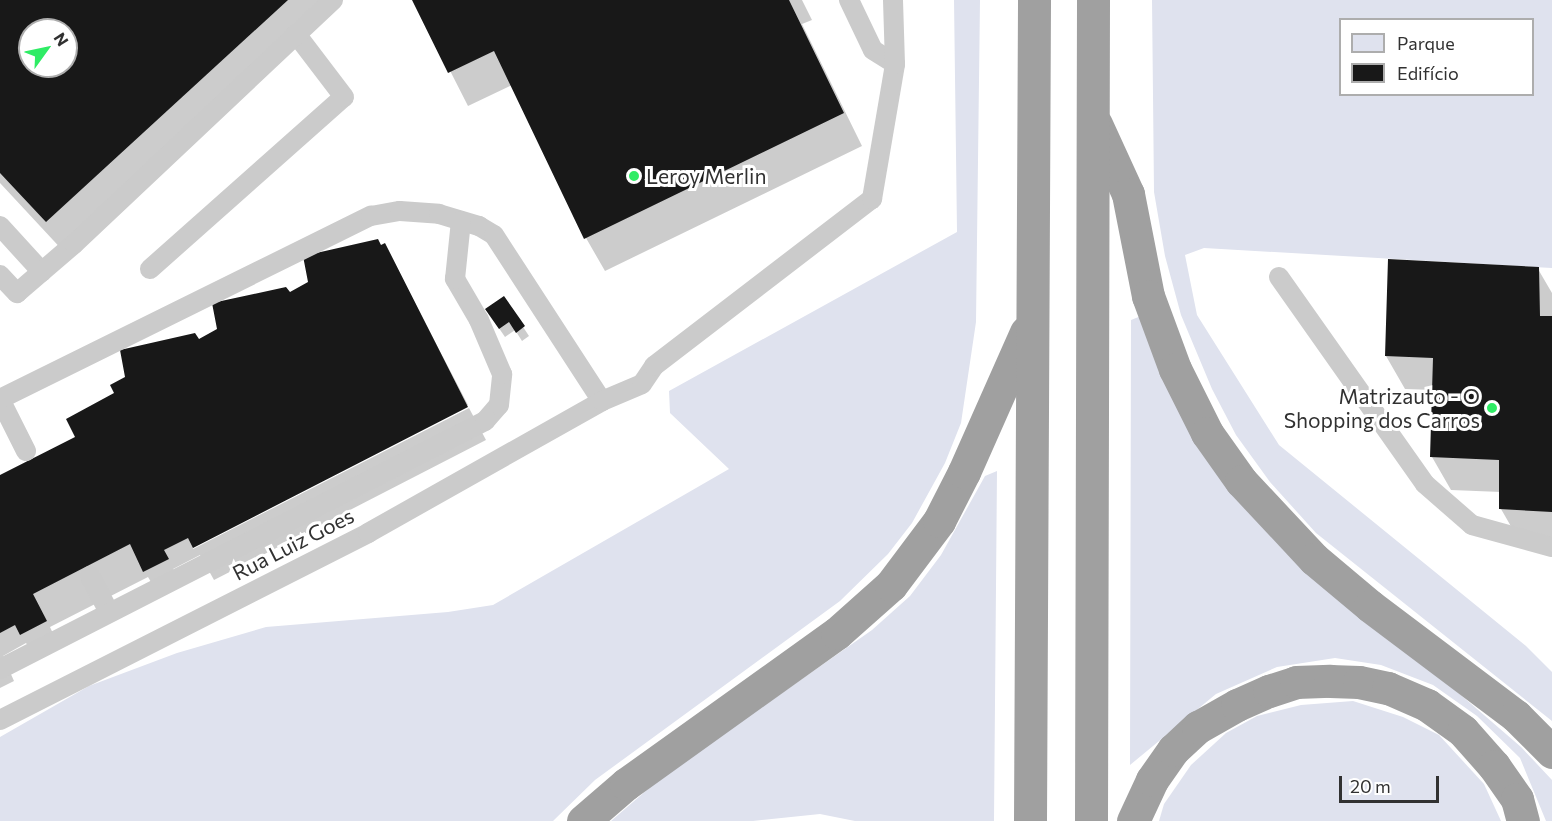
<!DOCTYPE html>
<html>
<head>
<meta charset="utf-8">
<style>
	body { margin:0 }
	#map { position:relative; width:1552px; height:821px; overflow:hidden; background:#fff; font-family:Commissioner,sans-serif }
	div>[style] { position:absolute }
	[style*='--x'] { left:calc(var(--x)*1px); top:calc(var(--y)*1px); width:calc(var(--w)*1px); rotate:calc(var(--a)*1deg) }
	.green>* { inset:0; background:#dfe2ee }
	.shadow>* { inset:0; background:#0003 }
	.building>* { inset:0; background:#181818 }
	.service>* { height:20px; margin:-10px; padding:0 10px; transform-origin:10px; border-radius:10px; background:#cbcbcb }
	.trunk>* { height:33px; margin:-16.5px; padding:0 16.5px; transform-origin:16.5px; border-radius:16.5px; background:#a0a0a0 }
	.dots>* { width:16px; height:16px; translate:-50% -50%; box-sizing:border-box; border:3px solid #fff; border-radius:50% }
	span { translate:-50% -50%; white-space:nowrap; text-align:center; line-height:1.15; -webkit-text-stroke:6px #fff; paint-order:stroke }
	.poi-label { font-size:21px; color:#313131 }
	.left { translate:0 -50%; text-align:left }
	.right { translate:-100% -50%; text-align:right }
	.street-label { font-size:21px; color:#313131 }
	.legend { position:absolute; left:1339px; top:18px; width:195px; height:78px; box-sizing:border-box; background:#fff; border:2px solid #adadad; margin:0; padding:8px 10px; list-style:none; font-size:18px; color:#313131 }
	.legend li { display:flex; align-items:center; gap:12px; height:30px }
	.legend b { width:30px; border:2px solid #adadad }
	.north { position:absolute; left:18px; top:18px; width:60px; height:60px; box-sizing:border-box; background:#fff; border:2px solid #adadad; border-radius:50%; rotate:57deg; font-size:16px; font-weight:700; line-height:24px; text-align:center; color:#313131 }
	.north::after { content:''; display:block; margin:auto; width:21px; height:27px; background:#2fec65; clip-path:polygon(50% 0,100% 100%,50% 72%,0 100%) }
	.scale { position:absolute; left:1339px; top:776px; width:100px; height:27px; box-sizing:border-box; border:3px solid #313131; border-top:0; padding-left:8px; font-size:18px; line-height:21px; white-space:nowrap; color:#313131; -webkit-text-stroke:4px #fff; paint-order:stroke }
</style>
</head>
<body>
<div id="map">
	<div class="green">
		<i style="clip-path:polygon(954px 0,980px 0,976px 322px,961px 423px,945px 463px,912px 523px,888px 554px,840px 601px,595px 780px,553px 821px,0 821px,0 737px,89px 686px,177px 653px,266px 627px,448px 612px,493px 605px,729px 469px,670px 413px,669px 391px,957px 232px)"></i>
		<i style="clip-path:polygon(evenodd,1152px 0,1552px 0,1552px 268px,1204px 248px,1185px 255px,1197px 315px,1279px 445px,1526px 646px,1552px 672px,1552px 721px,1316px 533px,1270px 482px,1236px 435px,1212px 389px,1181px 315px,1165px 256px,1154px 192px,1152px 0,1340px 20px,1532px 20px,1532px 94px,1340px 94px,1340px 20px)"></i>
		<i style="clip-path:polygon(1141px 316px,1162px 379px,1433px 671px,1521px 747px,1552px 780px,1552px 821px,1546px 821px,1520px 758px,1477px 716px,1433px 685px,1381px 665px,1335px 658px,1277px 667px,1216px 694px,1130px 765px,1131px 320px)"></i>
		<i style="clip-path:polygon(997px 471px,994px 821px,855px 821px,820px 814px,753px 821px,611px 821px,662px 777px,872px 630px,910px 596px,941px 555px,985px 476px)"></i>
		<i style="clip-path:polygon(1353px 701px,1403px 717px,1439px 735px,1484px 784px,1501px 821px,1159px 821px,1164px 804px,1191px 765px,1226px 733px,1257px 716px,1301px 705px)"></i>
	</div>
	<div class="shadow">
		<i style="clip-path:polygon(evenodd,0 0,342px 0,66px 254px,0 183px,0 0,30px 30px,66px 30px,66px 66px,30px 66px,30px 30px)"></i>
		<i style="clip-path:polygon(414px 0,802px 0,812px 20px,802px 24px,862px 146px,605px 271px,586px 238px,512px 85px,468px 106px)"></i>
		<i style="clip-path:polygon(385px 245px,468px 405px,193px 546px,193px 549px,469px 408px,486px 440px,214px 580px,200px 555px,173px 569px,178px 578px,155px 589px,148px 577px,50px 627px,56px 640px,32px 652px,26px 643px,3px 656px,14px 681px,0 688px,0 477px,77px 437px,113px 395px,199px 341px)"></i>
		<i style="clip-path:polygon(1538px 269px,1552px 293px,1552px 544px,1520px 542px,1501px 509px,1501px 492px,1451px 490px,1432px 457px,1434px 390px,1405px 389px,1386px 356px)"></i>
		<i style="clip-path:polygon(504px 298px,529px 336px,522px 341px,515px 330px,505px 337px,492px 318px)"></i>
	</div>
	<div class="building">
		<i style="clip-path:polygon(evenodd,0 0,288px 0,46px 222px,0 173px,0 0,30px 30px,66px 30px,66px 66px,30px 66px,30px 30px)"></i>
		<i style="clip-path:polygon(412px 0,789px 0,844px 113px,584px 239px,494px 51px,448px 73px)"></i>
		<i style="clip-path:polygon(378px 239px,381px 245px,385px 243px,468px 407px,193px 548px,188px 538px,164px 550px,169px 559px,143px 572px,130px 544px,33px 594px,47px 621px,20px 635px,15px 625px,0 633px,0 475px,75px 437px,66px 419px,114px 393px,110px 385px,125px 377px,120px 350px,195px 333px,199px 339px,217px 329px,212px 303px,286px 287px,290px 292px,308px 282px,303px 256px)"></i>
		<i style="clip-path:polygon(1388px 259px,1539px 267px,1540px 316px,1552px 316px,1552px 512px,1499px 509px,1499px 460px,1430px 457px,1433px 358px,1385px 356px)"></i>
		<i style="clip-path:polygon(504px 296px,525px 326px,516px 333px,509px 322px,499px 329px,485px 309px)"></i>
	</div>
	<div class="service">
		<i style="--x:849;--y:0;--w:55;--a:64.4"></i>
		<i style="--x:873;--y:50;--w:26;--a:32"></i>
		<i style="--x:0;--y:226;--w:62;--a:47.6"></i>
		<i style="--x:150;--y:269;--w:259;--a:-41.6"></i>
		<i style="--x:344;--y:97;--w:79;--a:-127.3"></i>
		<i style="--x:0;--y:275;--w:25;--a:47"></i>
		<i style="--x:17;--y:293;--w:75;--a:-40.7"></i>
		<i style="--x:74;--y:244;--w:356;--a:-43.3"></i>
		<i style="--x:1279;--y:277;--w:253;--a:54.8"></i>
		<i style="--x:1425;--y:484;--w:62;--a:41.1"></i>
		<i style="--x:1472;--y:525;--w:83;--a:15.4"></i>
		<i style="--x:26;--y:451;--w:58;--a:-116.6"></i>
		<i style="--x:0;--y:399;--w:414;--a:-26.3"></i>
		<i style="--x:371;--y:216;--w:29;--a:-10"></i>
		<i style="--x:400;--y:211;--w:39;--a:4"></i>
		<i style="--x:439;--y:214;--w:42;--a:16.7"></i>
		<i style="--x:479;--y:226;--w:17;--a:31"></i>
		<i style="--x:494;--y:235;--w:198;--a:57"></i>
		<i style="--x:90;--y:576;--w:41;--a:62.2"></i>
		<i style="--x:0;--y:669;--w:545;--a:-27.08"></i>
		<i style="--x:485;--y:421;--w:21;--a:-49"></i>
		<i style="--x:499;--y:405;--w:31;--a:-84"></i>
		<i style="--x:502;--y:374;--w:59;--a:-113.1"></i>
		<i style="--x:479;--y:320;--w:48;--a:-120.3"></i>
		<i style="--x:455;--y:279;--w:58;--a:-84.1"></i>
		<i style="--x:0;--y:720;--w:413;--a:-26.9"></i>
		<i style="--x:368;--y:533;--w:269;--a:-29.4"></i>
		<i style="--x:602;--y:401;--w:43;--a:-23"></i>
		<i style="--x:642;--y:384;--w:22;--a:-56"></i>
		<i style="--x:654;--y:366;--w:275;--a:-37.5"></i>
		<i style="--x:872;--y:199;--w:137;--a:-80.3"></i>
		<i style="--x:895;--y:64;--w:64;--a:-91.8"></i>
	</div>
	<div class="trunk">
		<i style="--x:1096;--y:124;--w:77;--a:65.4"></i>
		<i style="--x:1128;--y:194;--w:104;--a:78.9"></i>
		<i style="--x:1148;--y:296;--w:78;--a:69.7"></i>
		<i style="--x:1175;--y:369;--w:72;--a:63.4"></i>
		<i style="--x:1207;--y:433;--w:59;--a:54.7"></i>
		<i style="--x:1241;--y:481;--w:107;--a:46.9"></i>
		<i style="--x:1314;--y:559;--w:73;--a:40"></i>
		<i style="--x:1370;--y:606;--w:183;--a:37"></i>
		<i style="--x:1516;--y:716;--w:51;--a:45"></i>
		<i style="--x:583;--y:821;--w:57;--a:-40.7"></i>
		<i style="--x:626;--y:784;--w:259;--a:-35.6"></i>
		<i style="--x:837;--y:633;--w:72;--a:-41.6"></i>
		<i style="--x:891;--y:585;--w:80;--a:-53.1"></i>
		<i style="--x:939;--y:521;--w:55;--a:-63"></i>
		<i style="--x:964;--y:472;--w:153;--a:-66.1"></i>
		<i style="--x:1030;--y:821;--w:821;--a:-89.72"></i>
		<i style="--x:1091;--y:821;--w:821;--a:-89.86"></i>
		<i style="--x:1133;--y:821;--w:45;--a:-65.1"></i>
		<i style="--x:1152;--y:780;--w:37;--a:-55"></i>
		<i style="--x:1173;--y:750;--w:34;--a:-43"></i>
		<i style="--x:1198;--y:727;--w:45;--a:-29.4"></i>
		<i style="--x:1237;--y:705;--w:35;--a:-24"></i>
		<i style="--x:1269;--y:691;--w:28;--a:-18"></i>
		<i style="--x:1296;--y:682;--w:34;--a:-2"></i>
		<i style="--x:1330;--y:681;--w:29;--a:2"></i>
		<i style="--x:1359;--y:682;--w:30;--a:12"></i>
		<i style="--x:1388;--y:688;--w:43;--a:23.6"></i>
		<i style="--x:1427;--y:705;--w:44;--a:35.8"></i>
		<i style="--x:1463;--y:731;--w:47;--a:48.5"></i>
		<i style="--x:1494;--y:766;--w:40;--a:55.1"></i>
		<i style="--x:1517;--y:799;--w:23;--a:75"></i>
	</div>
	<div class="dots">
		<i style="left:634px;top:176px;background:#2fec65"></i>
		<i style="left:1492px;top:408px;background:#2fec65"></i>
	</div>
	<div class="poi-label">
		<span class="left" style="left:646px;top:176px">Leroy Merlin</span>
		<span class="right" style="left:1480px;top:408px">Matrizauto - O<br>Shopping dos Carros</span>
	</div>
	<div class="street-label">
		<span style="left:293px;top:544px;rotate:-27deg">Rua Luiz Goes</span>
	</div>
	<ul class="legend">
	<li><b style="height:16px;background:#dfe2ee"></b>Parque</li>
	<li><b style="height:16px;background:#181818"></b>Edifício</li>
	</ul>
	<div class="north">N</div>
	<div class="scale">20 m</div>
</div>
</body>
</html>
